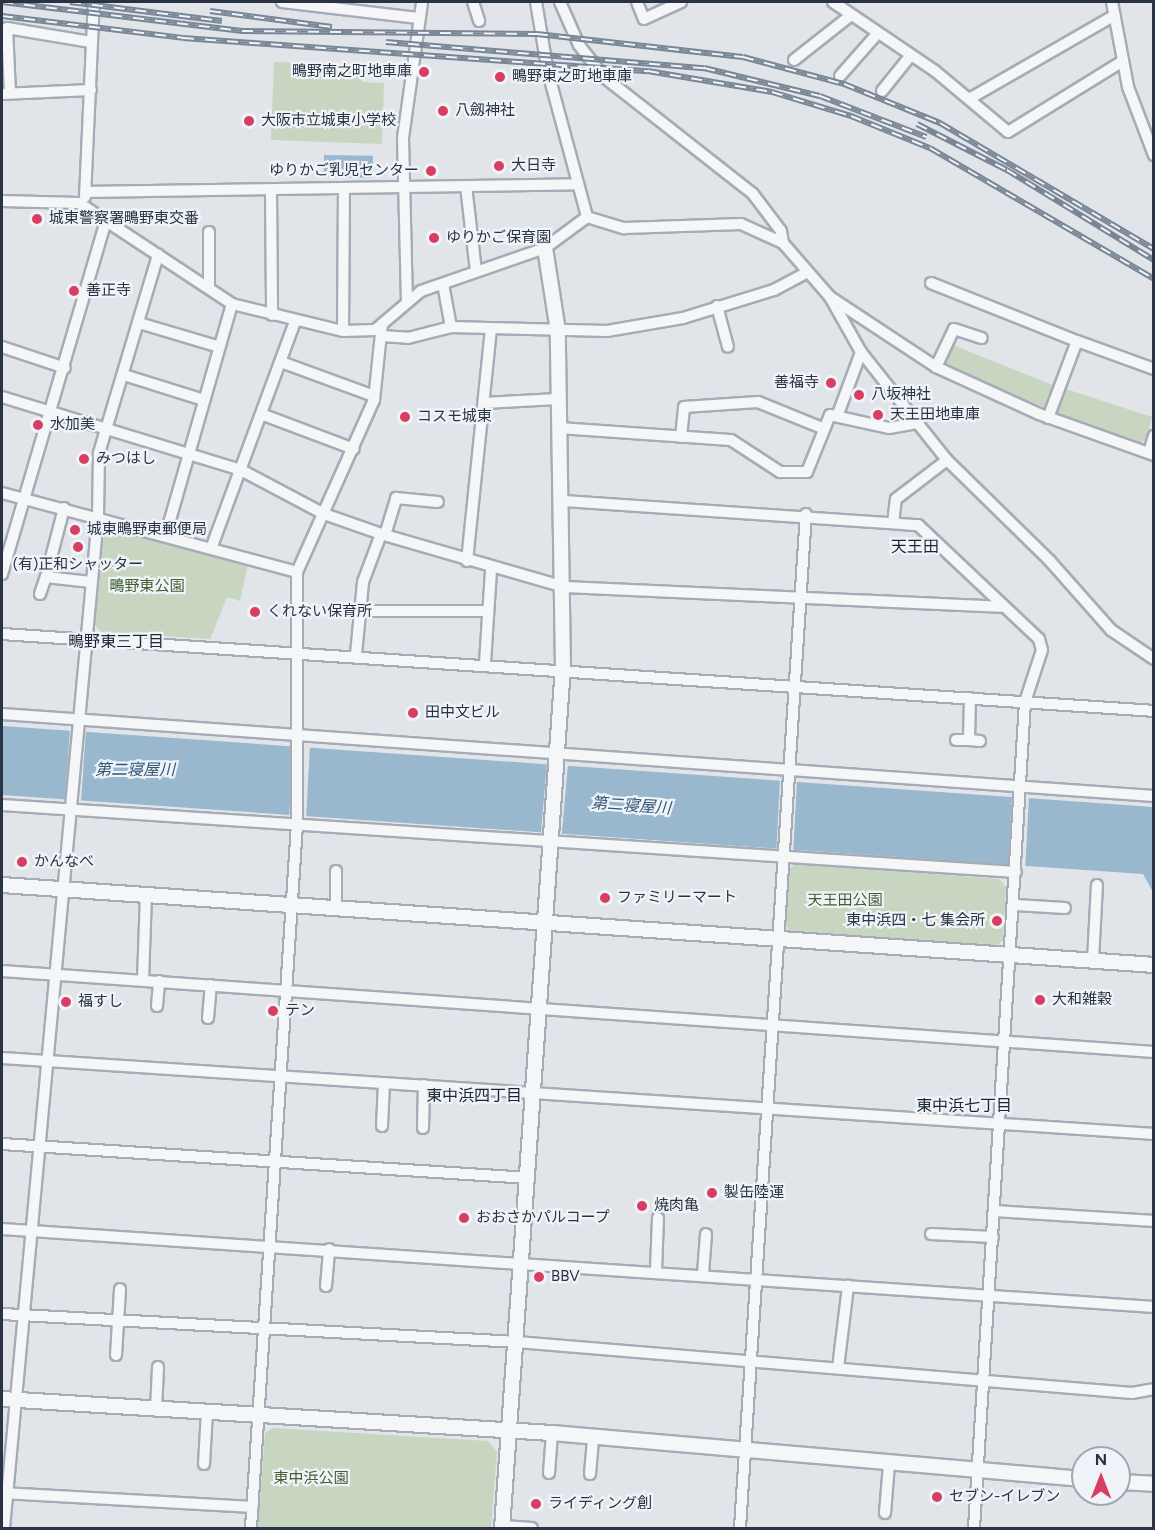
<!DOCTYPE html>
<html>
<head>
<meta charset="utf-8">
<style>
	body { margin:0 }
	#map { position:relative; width:1155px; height:1530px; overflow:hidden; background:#e1e5ea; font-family:Figtree,"Noto Sans JP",sans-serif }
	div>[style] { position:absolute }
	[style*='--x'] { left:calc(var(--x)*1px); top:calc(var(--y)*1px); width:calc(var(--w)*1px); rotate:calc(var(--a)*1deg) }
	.green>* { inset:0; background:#c8d5c1 }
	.water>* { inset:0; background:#99b7cd; transform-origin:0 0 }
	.pier>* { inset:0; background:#e1e5ea; transform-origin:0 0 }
	.roads { filter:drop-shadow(2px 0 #a6acb5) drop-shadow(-2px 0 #a6acb5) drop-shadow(0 2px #a6acb5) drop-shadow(0 -2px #a6acb5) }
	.minor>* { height:10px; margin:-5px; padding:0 5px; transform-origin:5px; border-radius:5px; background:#f4f6f8 }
	.tertiary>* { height:14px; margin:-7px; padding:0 7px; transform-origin:7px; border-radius:7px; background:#f4f6f8 }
	.rail>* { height:6px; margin-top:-3px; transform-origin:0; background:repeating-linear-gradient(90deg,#f0f4f8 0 11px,#798695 0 22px); box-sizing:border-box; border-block:2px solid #798695 }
	.dots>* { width:16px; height:16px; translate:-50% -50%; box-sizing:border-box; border:3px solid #f0f4f8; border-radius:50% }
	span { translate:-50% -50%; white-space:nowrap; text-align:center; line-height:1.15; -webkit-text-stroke:4.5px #f0f4f8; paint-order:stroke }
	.poi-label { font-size:15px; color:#283443 }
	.right { translate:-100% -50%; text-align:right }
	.left { translate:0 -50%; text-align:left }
	.park-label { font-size:15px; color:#406034 }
	.neighbourhood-label { font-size:16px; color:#1a2534 }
	.water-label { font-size:16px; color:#2f577a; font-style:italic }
	.frame { position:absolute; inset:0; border:3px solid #283443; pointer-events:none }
	.north { position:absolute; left:1071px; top:1446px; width:60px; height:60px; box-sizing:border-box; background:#f0f4f8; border:2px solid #a0a7b0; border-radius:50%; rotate:0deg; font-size:16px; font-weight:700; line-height:24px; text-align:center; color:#283443 }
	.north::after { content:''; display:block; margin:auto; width:21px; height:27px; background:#d73e62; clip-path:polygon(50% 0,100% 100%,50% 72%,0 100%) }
</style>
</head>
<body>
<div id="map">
	<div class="green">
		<i style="clip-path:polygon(274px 62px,362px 65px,362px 82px,384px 83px,382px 144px,271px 140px)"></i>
		<i style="clip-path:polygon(953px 345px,1055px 386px,1046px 408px,947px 366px,944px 361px)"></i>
		<i style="clip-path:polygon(1063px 388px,1152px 417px,1146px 440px,1139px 443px,1056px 416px)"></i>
		<i style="clip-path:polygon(111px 528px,248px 564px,240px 601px,227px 597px,210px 639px,101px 632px,95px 625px,104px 532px)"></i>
		<i style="clip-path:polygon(796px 864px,999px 879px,1006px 887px,1003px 940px,996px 946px,792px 932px,786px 926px,789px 869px)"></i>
		<i style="clip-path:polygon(273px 1428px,488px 1441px,497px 1452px,491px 1528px,258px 1528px,265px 1433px)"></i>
	</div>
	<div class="water">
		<i style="left:324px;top:155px;width:49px;height:22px;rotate:1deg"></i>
		<i style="clip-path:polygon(2px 726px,1153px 807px,1153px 892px,1143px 874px,2px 795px)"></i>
	</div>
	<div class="pier">
		<i style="left:70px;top:729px;width:16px;height:72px;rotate:4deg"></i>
		<i style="left:293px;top:744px;width:17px;height:73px;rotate:3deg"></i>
		<i style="left:547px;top:763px;width:21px;height:72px;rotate:5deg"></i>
		<i style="left:780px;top:780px;width:17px;height:71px;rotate:3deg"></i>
		<i style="left:1012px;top:796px;width:17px;height:72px;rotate:3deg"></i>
	</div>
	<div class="roads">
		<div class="minor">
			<i style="--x:282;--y:2;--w:137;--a:6.7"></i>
			<i style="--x:473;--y:2;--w:20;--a:72"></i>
			<i style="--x:536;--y:2;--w:71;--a:80.3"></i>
			<i style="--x:548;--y:72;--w:150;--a:74.9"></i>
			<i style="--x:560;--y:2;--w:47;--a:66.2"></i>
			<i style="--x:579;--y:45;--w:41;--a:52"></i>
			<i style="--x:604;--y:77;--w:189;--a:38.1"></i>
			<i style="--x:753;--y:194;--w:46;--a:52.9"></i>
			<i style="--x:781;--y:231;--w:12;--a:81"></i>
			<i style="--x:783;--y:243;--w:72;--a:49"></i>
			<i style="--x:830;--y:297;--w:127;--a:33.4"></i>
			<i style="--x:936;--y:367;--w:113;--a:24.5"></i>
			<i style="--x:1039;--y:414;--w:122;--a:19.6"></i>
			<i style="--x:637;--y:2;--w:18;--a:68"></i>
			<i style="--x:644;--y:19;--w:41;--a:-24.7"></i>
			<i style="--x:833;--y:2;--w:123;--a:34.1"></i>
			<i style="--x:935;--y:71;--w:95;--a:39.9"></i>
			<i style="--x:1008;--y:132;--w:135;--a:-31.7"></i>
			<i style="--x:1112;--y:2;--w:86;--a:79.3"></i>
			<i style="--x:1128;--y:87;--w:73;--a:69.1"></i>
			<i style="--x:794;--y:60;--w:71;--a:-38.2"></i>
			<i style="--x:840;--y:76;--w:56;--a:-48.6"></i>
			<i style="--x:882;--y:91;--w:46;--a:-51.1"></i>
			<i style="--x:10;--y:93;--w:65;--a:-92.6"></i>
			<i style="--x:7;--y:28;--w:85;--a:9.5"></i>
			<i style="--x:2;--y:94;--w:89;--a:-2.6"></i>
			<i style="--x:969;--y:99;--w:168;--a:-29.9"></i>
			<i style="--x:466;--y:186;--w:86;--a:83.3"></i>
			<i style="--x:271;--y:191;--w:124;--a:89.5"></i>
			<i style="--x:89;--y:192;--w:487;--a:-0.9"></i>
			<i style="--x:85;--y:197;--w:195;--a:-87.4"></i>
			<i style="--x:2;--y:201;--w:77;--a:1.5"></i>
			<i style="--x:79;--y:203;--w:183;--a:33.4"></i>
			<i style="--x:232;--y:304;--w:114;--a:13.7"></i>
			<i style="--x:343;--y:331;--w:32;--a:-2"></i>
			<i style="--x:375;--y:330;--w:60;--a:-40.3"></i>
			<i style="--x:421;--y:291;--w:131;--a:-19.1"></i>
			<i style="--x:545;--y:248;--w:52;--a:-36.4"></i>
			<i style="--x:587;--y:217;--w:39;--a:17"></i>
			<i style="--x:624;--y:228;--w:117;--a:-2"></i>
			<i style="--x:741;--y:224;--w:46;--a:24.3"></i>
			<i style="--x:209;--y:232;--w:55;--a:90"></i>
			<i style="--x:931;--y:283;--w:157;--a:21.7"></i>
			<i style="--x:443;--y:284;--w:44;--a:79.5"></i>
			<i style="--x:830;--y:297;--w:63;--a:60.6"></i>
			<i style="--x:861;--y:352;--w:138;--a:51.5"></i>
			<i style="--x:947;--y:460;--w:144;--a:44.4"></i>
			<i style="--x:1050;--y:561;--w:92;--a:48.5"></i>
			<i style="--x:1111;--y:630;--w:52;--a:34"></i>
			<i style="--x:407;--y:302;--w:164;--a:-91.4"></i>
			<i style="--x:403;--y:138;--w:137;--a:-82"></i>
			<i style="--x:717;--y:306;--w:42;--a:75"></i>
			<i style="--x:139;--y:323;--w:84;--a:16.5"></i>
			<i style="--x:343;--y:331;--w:141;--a:-89.6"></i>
			<i style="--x:382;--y:336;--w:26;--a:4"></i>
			<i style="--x:408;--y:338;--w:44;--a:-14.3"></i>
			<i style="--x:451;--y:327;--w:156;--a:1.5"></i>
			<i style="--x:607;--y:331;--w:77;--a:-9.7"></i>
			<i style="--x:683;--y:318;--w:95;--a:-17.1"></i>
			<i style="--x:774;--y:290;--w:38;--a:-28"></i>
			<i style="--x:2;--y:347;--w:66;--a:18.4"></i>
			<i style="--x:281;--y:362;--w:99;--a:20.1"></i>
			<i style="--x:936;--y:367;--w:42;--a:-64.7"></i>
			<i style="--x:954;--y:329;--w:29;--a:18"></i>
			<i style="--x:124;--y:375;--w:84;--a:17.4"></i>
			<i style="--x:2;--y:397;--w:250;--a:17"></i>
			<i style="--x:241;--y:470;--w:94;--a:27.9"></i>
			<i style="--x:324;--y:514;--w:60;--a:19.3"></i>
			<i style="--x:381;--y:534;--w:191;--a:16.1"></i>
			<i style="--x:565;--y:587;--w:436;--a:2.6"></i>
			<i style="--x:484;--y:403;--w:73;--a:-3.1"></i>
			<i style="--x:261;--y:414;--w:99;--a:20.6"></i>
			<i style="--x:838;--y:414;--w:66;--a:-69.6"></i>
			<i style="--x:1048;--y:418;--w:82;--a:-69.4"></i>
			<i style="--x:1077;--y:341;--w:82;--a:20"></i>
			<i style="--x:559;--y:428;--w:172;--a:4"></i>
			<i style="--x:731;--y:440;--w:59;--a:33.1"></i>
			<i style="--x:780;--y:472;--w:27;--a:0"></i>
			<i style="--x:807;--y:472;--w:61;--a:-68"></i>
			<i style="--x:830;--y:415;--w:60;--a:12.4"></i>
			<i style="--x:889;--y:428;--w:27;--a:-10"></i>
			<i style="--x:681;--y:437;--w:30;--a:-84"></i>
			<i style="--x:684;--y:407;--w:74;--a:-3.9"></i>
			<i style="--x:758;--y:402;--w:69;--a:22.1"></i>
			<i style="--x:1149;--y:453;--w:18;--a:-74"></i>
			<i style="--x:2;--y:493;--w:305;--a:15"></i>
			<i style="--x:564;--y:501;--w:355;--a:3.9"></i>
			<i style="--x:918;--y:525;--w:166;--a:43.3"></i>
			<i style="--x:1039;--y:639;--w:11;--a:75"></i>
			<i style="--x:1042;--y:650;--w:55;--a:108.1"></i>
			<i style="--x:1025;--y:702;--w:828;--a:93.53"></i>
			<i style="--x:64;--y:508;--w:71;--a:104.6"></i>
			<i style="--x:46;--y:577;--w:45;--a:6.3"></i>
			<i style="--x:893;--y:523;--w:24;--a:-83"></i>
			<i style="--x:896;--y:499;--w:64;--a:-37.4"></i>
			<i style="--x:166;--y:534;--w:239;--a:-74"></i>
			<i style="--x:385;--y:535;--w:39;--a:-73"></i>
			<i style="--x:396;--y:498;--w:42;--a:5.4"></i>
			<i style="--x:212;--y:546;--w:239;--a:-69.7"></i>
			<i style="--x:467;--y:561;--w:232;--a:-84.1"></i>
			<i style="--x:2;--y:574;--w:368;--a:-73.6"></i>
			<i style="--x:40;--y:594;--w:18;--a:-71"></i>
			<i style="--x:360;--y:611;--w:128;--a:0"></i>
			<i style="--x:2;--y:634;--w:1155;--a:3.82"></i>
			<i style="--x:356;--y:654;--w:72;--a:-84.4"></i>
			<i style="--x:363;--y:582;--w:51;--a:-69.4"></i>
			<i style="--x:485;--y:663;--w:94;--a:-86.3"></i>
			<i style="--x:970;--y:698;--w:42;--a:91.4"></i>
			<i style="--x:969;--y:740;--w:11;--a:5"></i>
			<i style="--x:2;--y:714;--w:1155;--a:4.07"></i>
			<i style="--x:956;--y:740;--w:13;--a:0"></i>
			<i style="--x:2;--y:805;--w:1016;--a:3.78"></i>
			<i style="--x:336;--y:871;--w:37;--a:90"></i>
			<i style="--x:1015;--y:905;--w:50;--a:3.4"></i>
			<i style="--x:1093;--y:961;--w:76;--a:-87"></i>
			<i style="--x:2;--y:971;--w:1155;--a:4.02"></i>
			<i style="--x:143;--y:980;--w:85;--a:-88"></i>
			<i style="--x:157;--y:1006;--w:25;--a:-85"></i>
			<i style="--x:208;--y:1018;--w:33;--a:-85"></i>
			<i style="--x:2;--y:1058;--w:1155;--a:3.77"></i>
			<i style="--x:382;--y:1126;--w:43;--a:-87.3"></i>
			<i style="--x:423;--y:1128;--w:43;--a:-88.7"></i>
			<i style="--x:2;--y:1144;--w:528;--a:3.69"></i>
			<i style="--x:995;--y:1211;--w:159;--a:3.6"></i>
			<i style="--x:2;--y:1229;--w:1155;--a:3.87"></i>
			<i style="--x:931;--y:1234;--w:62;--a:2.8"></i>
			<i style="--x:656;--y:1270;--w:52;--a:-87.8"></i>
			<i style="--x:703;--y:1274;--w:40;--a:-85.7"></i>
			<i style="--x:326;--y:1286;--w:37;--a:-85"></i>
			<i style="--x:2;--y:1314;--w:516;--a:3.11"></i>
			<i style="--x:517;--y:1342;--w:617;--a:4.74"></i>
			<i style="--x:1132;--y:1393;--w:22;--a:-10"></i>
			<i style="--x:116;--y:1355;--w:66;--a:-86.5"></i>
			<i style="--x:838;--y:1368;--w:83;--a:-83"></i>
			<i style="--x:156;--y:1410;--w:43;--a:-87.3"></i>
			<i style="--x:204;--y:1464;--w:52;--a:-86.7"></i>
			<i style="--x:549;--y:1473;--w:40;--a:-85.7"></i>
			<i style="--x:590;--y:1474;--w:37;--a:-85"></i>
			<i style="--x:2;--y:1493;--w:251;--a:3.2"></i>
			<i style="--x:885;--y:1513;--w:49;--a:-85.3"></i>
			<i style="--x:503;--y:1526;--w:29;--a:4"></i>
			<i style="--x:4;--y:1528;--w:1016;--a:-84.69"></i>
			<i style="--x:98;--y:516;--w:63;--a:-89.1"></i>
			<i style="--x:99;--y:453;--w:207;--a:-73.4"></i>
			<i style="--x:251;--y:1528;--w:706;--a:-86.26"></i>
			<i style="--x:297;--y:824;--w:252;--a:-90"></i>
			<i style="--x:297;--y:572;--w:188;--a:-65.9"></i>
			<i style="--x:374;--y:400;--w:76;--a:-84"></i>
			<i style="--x:740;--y:1528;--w:1016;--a:-86.28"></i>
		</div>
		<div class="tertiary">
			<i style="--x:2;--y:885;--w:1155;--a:3.97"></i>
			<i style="--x:2;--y:1399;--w:551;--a:3.54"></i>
			<i style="--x:552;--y:1433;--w:533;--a:4.95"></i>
			<i style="--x:1119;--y:1482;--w:35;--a:3"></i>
			<i style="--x:502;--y:1528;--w:863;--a:-85.95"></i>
			<i style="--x:563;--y:667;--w:336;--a:-90.9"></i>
			<i style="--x:558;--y:331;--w:84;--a:-98.9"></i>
		</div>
	</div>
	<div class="rail">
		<i style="--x:2;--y:2;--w:242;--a:6.9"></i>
		<i style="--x:242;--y:31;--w:295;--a:0.6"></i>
		<i style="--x:537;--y:34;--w:207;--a:6.4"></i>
		<i style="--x:743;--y:57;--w:105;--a:15"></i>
		<i style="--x:844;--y:84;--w:104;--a:22.1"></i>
		<i style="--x:940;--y:123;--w:248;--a:30.5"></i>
		<i style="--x:70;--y:2;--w:153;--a:7.1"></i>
		<i style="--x:210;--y:11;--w:123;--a:7.5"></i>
		<i style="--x:2;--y:16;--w:182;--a:6.9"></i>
		<i style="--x:183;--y:38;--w:466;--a:4.1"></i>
		<i style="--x:648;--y:71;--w:126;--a:9.6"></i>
		<i style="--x:772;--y:92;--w:83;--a:16.9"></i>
		<i style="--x:851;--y:116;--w:85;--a:22.1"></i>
		<i style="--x:930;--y:148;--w:259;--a:30.3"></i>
		<i style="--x:386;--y:42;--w:319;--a:4.7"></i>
		<i style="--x:704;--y:68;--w:119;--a:13.6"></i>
		<i style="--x:820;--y:96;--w:114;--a:21.1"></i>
		<i style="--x:917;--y:124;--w:101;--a:27.1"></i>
		<i style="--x:1007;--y:170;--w:172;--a:31.5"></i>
	</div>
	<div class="dots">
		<i style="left:424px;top:72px;background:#d73e62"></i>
		<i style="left:500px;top:77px;background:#d73e62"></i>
		<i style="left:443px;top:111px;background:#d73e62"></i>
		<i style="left:249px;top:121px;background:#d73e62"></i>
		<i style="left:499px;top:166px;background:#d73e62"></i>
		<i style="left:431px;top:171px;background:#d73e62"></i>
		<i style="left:37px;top:219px;background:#d73e62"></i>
		<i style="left:434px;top:238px;background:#d73e62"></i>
		<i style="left:74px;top:291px;background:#d73e62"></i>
		<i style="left:831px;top:383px;background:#d73e62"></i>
		<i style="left:859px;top:395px;background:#d73e62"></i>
		<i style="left:878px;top:415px;background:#d73e62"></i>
		<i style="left:405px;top:417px;background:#d73e62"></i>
		<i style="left:38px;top:425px;background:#d73e62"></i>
		<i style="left:84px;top:459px;background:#d73e62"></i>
		<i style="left:75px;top:530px;background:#d73e62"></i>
		<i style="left:78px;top:547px;background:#d73e62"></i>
		<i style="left:255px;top:612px;background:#d73e62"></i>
		<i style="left:413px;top:713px;background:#d73e62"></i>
		<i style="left:22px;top:862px;background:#d73e62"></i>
		<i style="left:605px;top:898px;background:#d73e62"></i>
		<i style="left:997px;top:921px;background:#d73e62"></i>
		<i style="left:1040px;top:1000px;background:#d73e62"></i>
		<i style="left:66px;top:1002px;background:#d73e62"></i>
		<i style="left:273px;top:1011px;background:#d73e62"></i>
		<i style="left:712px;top:1193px;background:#d73e62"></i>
		<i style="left:642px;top:1206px;background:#d73e62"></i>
		<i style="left:464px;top:1218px;background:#d73e62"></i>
		<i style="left:539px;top:1277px;background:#d73e62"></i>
		<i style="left:937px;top:1497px;background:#d73e62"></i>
		<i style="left:536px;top:1504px;background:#d73e62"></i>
	</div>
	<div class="poi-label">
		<span class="right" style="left:412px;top:72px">鴫野南之町地車庫</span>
		<span class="left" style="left:512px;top:77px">鴫野東之町地車庫</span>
		<span class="left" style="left:455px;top:111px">八劔神社</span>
		<span class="left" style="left:261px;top:121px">大阪市立城東小学校</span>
		<span class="left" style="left:511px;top:166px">大日寺</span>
		<span class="right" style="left:419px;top:171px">ゆりかご乳児センター</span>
		<span class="left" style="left:49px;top:219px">城東警察署鴫野東交番</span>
		<span class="left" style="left:446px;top:238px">ゆりかご保育園</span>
		<span class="left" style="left:86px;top:291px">善正寺</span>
		<span class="right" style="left:819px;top:383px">善福寺</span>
		<span class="left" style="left:871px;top:395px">八坂神社</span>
		<span class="left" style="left:890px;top:415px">天王田地車庫</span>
		<span class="left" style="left:417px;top:417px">コスモ城東</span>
		<span class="left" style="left:50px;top:425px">水加美</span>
		<span class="left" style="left:96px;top:459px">みつはし</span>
		<span class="left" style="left:87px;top:530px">城東鴫野東郵便局</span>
		<span style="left:78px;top:565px">(有)正和シャッター</span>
		<span class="left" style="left:267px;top:612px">くれない保育所</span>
		<span class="left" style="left:425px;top:713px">田中文ビル</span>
		<span class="left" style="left:34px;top:862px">かんなべ</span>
		<span class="left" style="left:617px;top:898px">ファミリーマート</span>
		<span class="right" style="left:985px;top:921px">東中浜四・七 集会所</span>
		<span class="left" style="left:1052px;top:1000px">大和雑穀</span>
		<span class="left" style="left:78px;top:1002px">福すし</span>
		<span class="left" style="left:285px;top:1011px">テン</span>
		<span class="left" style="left:724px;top:1193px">製缶陸運</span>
		<span class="left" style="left:654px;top:1206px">焼肉亀</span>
		<span class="left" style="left:476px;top:1218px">おおさかパルコープ</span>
		<span class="left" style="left:551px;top:1277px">BBV</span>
		<span class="left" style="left:949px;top:1497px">セブン-イレブン</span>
		<span class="left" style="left:548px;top:1504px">ライディング創</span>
	</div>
	<div class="park-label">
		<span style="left:147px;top:587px">鴫野東公園</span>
		<span style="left:845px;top:901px">天王田公園</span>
		<span style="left:311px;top:1479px">東中浜公園</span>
	</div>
	<div class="neighbourhood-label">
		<span style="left:915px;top:547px">天王田</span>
		<span style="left:116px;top:642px">鴫野東三丁目</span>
		<span style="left:474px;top:1096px">東中浜四丁目</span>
		<span style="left:964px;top:1106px">東中浜七丁目</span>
	</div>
	<div class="water-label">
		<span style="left:135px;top:770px">第二寝屋川</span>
		<span style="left:631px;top:806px;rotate:4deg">第二寝屋川</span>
	</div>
	<div class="frame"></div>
	<div class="north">N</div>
</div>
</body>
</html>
